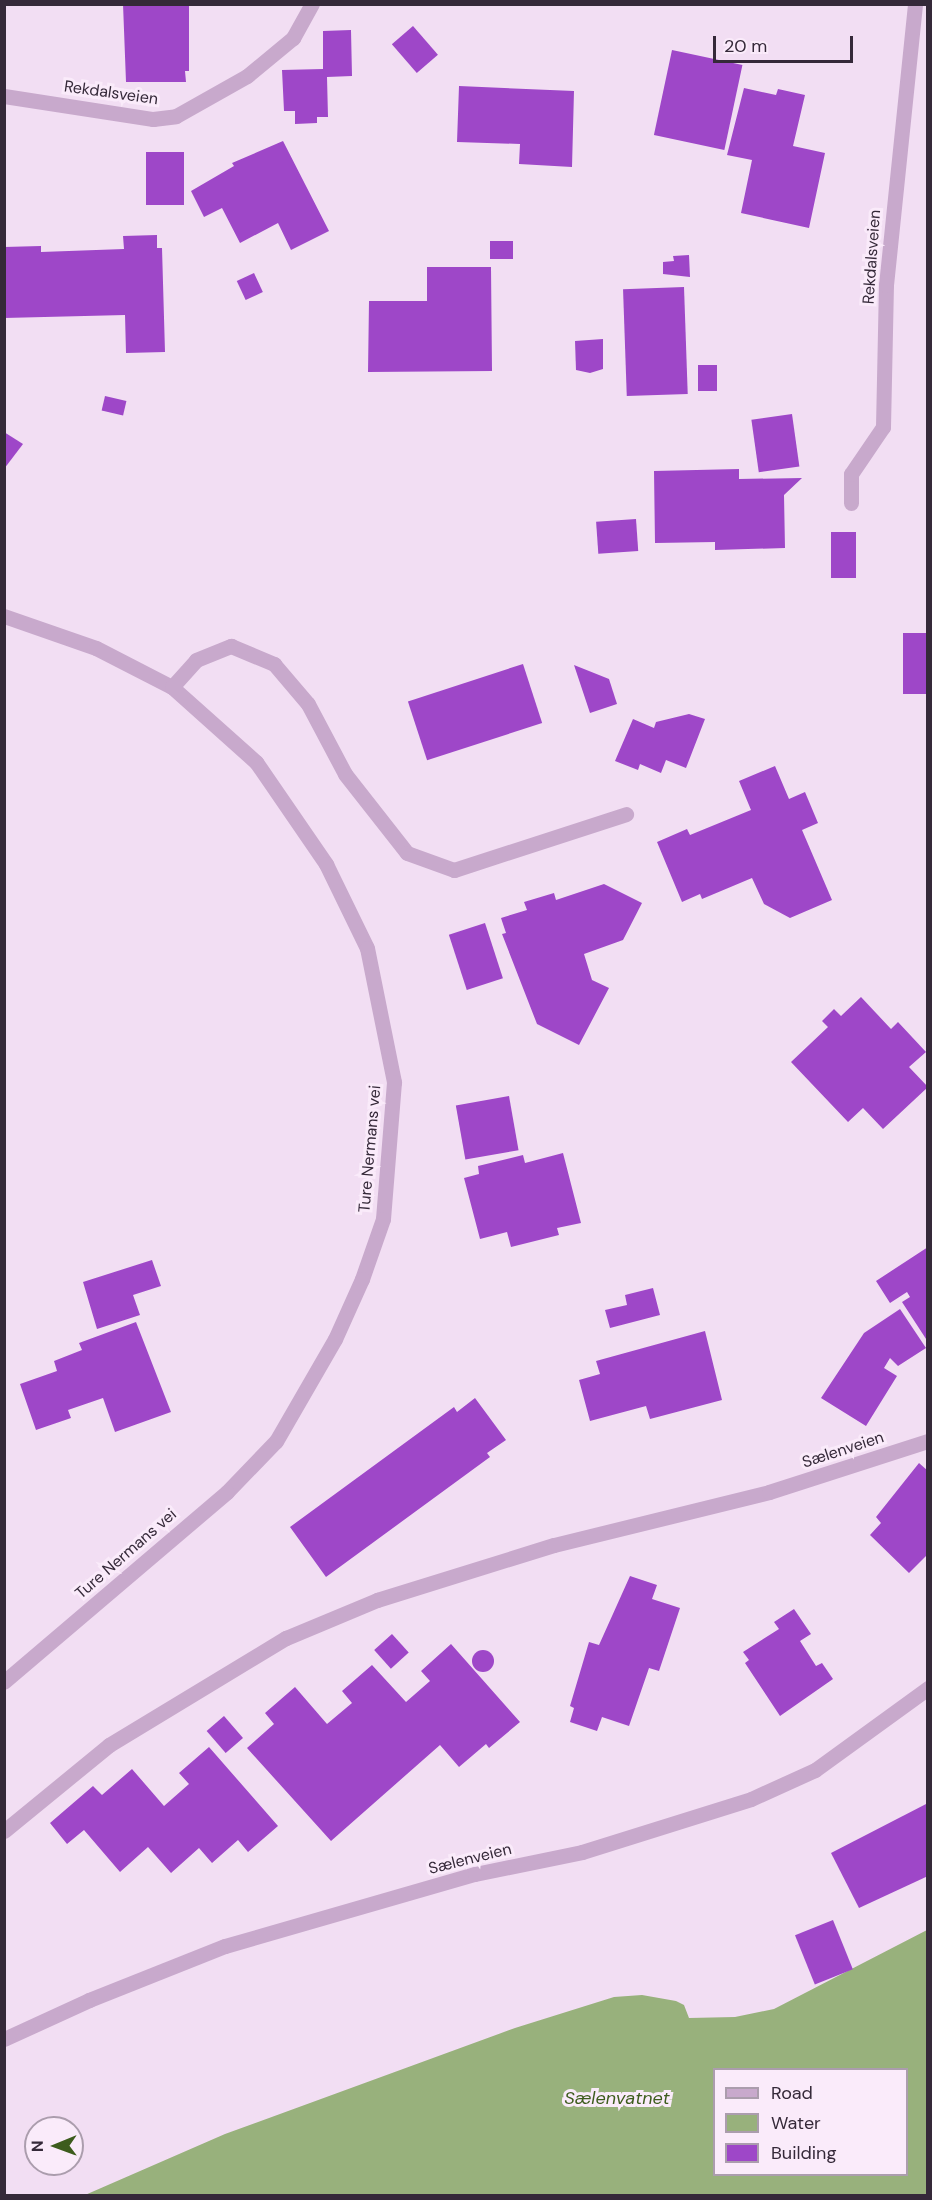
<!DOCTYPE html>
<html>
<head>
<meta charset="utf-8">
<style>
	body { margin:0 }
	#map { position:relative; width:932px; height:2200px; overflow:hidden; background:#f2def3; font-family:"DM Sans",sans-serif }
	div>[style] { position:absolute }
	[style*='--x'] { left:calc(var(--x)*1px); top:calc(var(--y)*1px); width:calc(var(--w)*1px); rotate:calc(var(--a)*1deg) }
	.water>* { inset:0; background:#98b17c }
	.building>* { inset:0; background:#9e47c8; transform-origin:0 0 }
	.round { border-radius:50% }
	.minor>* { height:15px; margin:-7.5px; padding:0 7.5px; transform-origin:7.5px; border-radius:7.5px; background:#c8a9cc }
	span { translate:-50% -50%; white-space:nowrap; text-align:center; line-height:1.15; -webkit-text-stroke:6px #faebfa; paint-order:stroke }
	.street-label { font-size:16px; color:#352939 }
	.water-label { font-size:18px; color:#3d5c1d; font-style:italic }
	.frame { position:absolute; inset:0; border:6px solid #352939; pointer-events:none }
	.legend { position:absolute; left:713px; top:2068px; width:195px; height:108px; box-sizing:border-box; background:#faebfa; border:2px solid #ab9dad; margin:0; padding:8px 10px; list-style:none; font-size:18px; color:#352939 }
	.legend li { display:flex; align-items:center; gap:12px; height:30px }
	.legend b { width:30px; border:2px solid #ab9dad }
	.north { position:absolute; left:24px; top:2116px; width:60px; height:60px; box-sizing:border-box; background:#faebfa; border:2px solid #ab9dad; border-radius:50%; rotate:269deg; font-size:16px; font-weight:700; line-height:24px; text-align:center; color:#352939 }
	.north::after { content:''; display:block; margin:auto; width:21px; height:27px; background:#3d5c1d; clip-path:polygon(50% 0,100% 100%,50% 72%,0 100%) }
	.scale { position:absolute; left:713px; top:36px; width:140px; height:27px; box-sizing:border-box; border:3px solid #352939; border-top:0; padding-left:8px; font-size:18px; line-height:21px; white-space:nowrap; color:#352939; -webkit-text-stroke:4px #faebfa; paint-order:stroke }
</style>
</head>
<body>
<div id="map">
	<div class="water">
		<i style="clip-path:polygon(evenodd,927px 1930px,927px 2195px,85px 2195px,225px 2134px,515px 2028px,614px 1997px,642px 1995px,676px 2001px,684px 2005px,689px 2018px,735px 2017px,774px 2009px,927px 1930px,714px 2070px,906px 2070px,906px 2174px,714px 2174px,714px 2070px)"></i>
	</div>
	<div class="building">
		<i style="clip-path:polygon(123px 4px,189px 4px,189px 71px,185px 71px,186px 82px,126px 82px)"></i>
		<i style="left:413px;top:26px;width:38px;height:28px;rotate:49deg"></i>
		<i style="clip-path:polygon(351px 30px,352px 76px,327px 77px,328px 117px,317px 117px,317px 123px,295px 124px,295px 111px,284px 111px,282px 70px,323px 69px,323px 31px)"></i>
		<i style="left:672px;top:50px;width:72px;height:87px;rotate:12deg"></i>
		<i style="clip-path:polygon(459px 86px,574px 91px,572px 167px,519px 164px,520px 144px,457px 142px)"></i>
		<i style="clip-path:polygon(744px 88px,776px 95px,778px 89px,805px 95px,793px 146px,825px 153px,809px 228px,741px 213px,752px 160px,727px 155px)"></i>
		<i style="clip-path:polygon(283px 141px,329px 231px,291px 250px,278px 223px,240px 243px,222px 208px,204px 217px,191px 191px,234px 166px,232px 163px)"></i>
		<i style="left:146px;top:152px;width:38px;height:53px"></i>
		<i style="clip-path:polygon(157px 235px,157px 248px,162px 248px,165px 352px,126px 353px,125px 315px,4px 318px,4px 247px,41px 246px,41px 252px,124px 249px,123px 236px)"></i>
		<i style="left:513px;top:241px;width:18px;height:23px;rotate:90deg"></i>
		<i style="clip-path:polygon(689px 255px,690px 277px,663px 274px,663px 262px,674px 261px,673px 256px)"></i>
		<i style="clip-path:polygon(427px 267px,491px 267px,492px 371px,368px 372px,369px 301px,427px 301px)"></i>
		<i style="left:254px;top:273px;width:21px;height:19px;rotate:65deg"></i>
		<i style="left:684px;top:287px;width:107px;height:61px;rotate:88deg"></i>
		<i style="clip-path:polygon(603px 339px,603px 369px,590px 373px,576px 370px,575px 341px)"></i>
		<i style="left:717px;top:365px;width:26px;height:19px;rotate:90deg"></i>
		<i style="left:105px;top:396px;width:22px;height:15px;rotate:13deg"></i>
		<i style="left:792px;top:414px;width:53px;height:41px;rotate:82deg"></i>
		<i style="clip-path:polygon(4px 432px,23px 444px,4px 469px)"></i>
		<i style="clip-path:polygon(739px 469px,739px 479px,802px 478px,784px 495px,785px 548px,715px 550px,715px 542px,655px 543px,654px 471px)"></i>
		<i style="left:636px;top:519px;width:32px;height:40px;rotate:86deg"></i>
		<i style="left:831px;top:532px;width:25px;height:46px"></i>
		<i style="left:903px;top:633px;width:25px;height:61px"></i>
		<i style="left:523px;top:664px;width:62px;height:121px;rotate:72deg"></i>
		<i style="clip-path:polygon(574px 665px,609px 679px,617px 704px,590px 713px)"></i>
		<i style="clip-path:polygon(689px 714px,705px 719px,686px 768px,666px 760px,661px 773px,640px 764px,638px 770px,615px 761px,633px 719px,654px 728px,656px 722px)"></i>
		<i style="clip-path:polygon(775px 766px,789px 799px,805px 792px,818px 823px,802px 830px,832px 900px,790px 918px,764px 904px,752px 878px,702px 899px,700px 894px,682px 902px,657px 842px,687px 829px,690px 835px,751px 810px,739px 781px)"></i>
		<i style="clip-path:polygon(604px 884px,642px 903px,623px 940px,584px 954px,592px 980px,609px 988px,579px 1045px,537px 1024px,502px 934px,506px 933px,501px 918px,527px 910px,524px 902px,554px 893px,556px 900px)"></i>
		<i style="left:485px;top:923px;width:58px;height:38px;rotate:72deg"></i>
		<i style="clip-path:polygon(861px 997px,891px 1029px,898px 1022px,926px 1052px,909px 1067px,928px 1087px,883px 1129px,863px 1108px,848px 1122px,791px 1062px,828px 1027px,822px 1021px,834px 1009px,841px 1016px)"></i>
		<i style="left:509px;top:1096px;width:55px;height:54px;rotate:80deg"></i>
		<i style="clip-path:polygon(563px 1153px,581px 1223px,557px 1228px,559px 1235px,511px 1247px,507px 1232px,480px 1239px,464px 1178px,479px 1174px,478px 1166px,523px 1155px,525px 1163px)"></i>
		<i style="clip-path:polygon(928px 1247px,928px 1342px,902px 1302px,910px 1297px,907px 1292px,890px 1303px,876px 1281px)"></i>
		<i style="clip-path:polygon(152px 1260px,161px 1286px,133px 1295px,140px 1315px,97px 1329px,83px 1282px)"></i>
		<i style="clip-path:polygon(653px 1288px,660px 1315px,610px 1328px,605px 1310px,627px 1305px,625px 1295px)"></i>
		<i style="clip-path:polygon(900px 1309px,926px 1348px,898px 1366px,890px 1358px,884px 1368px,897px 1376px,866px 1426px,821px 1398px,864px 1333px)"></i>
		<i style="clip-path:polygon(136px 1322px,171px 1412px,115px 1432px,103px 1398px,68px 1410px,71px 1418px,36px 1430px,20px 1384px,57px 1371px,54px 1361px,82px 1350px,79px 1343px)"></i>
		<i style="clip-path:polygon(705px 1331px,722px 1400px,650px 1419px,646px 1406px,590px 1421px,579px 1380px,600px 1374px,596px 1361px)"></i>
		<i style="clip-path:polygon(475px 1398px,506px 1440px,487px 1453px,490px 1457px,326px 1577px,290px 1527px,454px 1407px,457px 1412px)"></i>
		<i style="clip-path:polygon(919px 1463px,928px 1471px,928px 1554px,909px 1573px,870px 1535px,881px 1523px,876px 1517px)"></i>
		<i style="clip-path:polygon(630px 1576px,657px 1585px,652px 1599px,680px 1608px,659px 1671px,649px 1668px,629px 1726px,602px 1717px,597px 1731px,570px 1722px,574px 1708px,570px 1706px,589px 1642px,599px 1645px)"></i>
		<i style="clip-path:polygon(794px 1609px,811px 1634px,800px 1641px,816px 1666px,822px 1663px,833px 1679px,780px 1716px,745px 1663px,749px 1660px,743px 1652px,779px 1629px,774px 1622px)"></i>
		<i style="left:392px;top:1634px;width:25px;height:24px;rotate:48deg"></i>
		<i style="clip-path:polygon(451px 1644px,520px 1722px,489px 1748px,486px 1744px,459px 1767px,440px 1745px,331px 1841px,247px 1748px,274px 1724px,265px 1713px,295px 1687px,327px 1724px,352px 1703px,342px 1691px,372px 1665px,406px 1702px,430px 1681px,421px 1671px)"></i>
		<i class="round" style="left:472px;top:1650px;width:22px;height:22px"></i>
		<i style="left:224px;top:1716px;width:29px;height:23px;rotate:49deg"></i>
		<i style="clip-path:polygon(209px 1747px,278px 1826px,248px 1852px,238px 1840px,212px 1863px,199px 1848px,171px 1873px,148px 1847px,120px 1872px,84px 1830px,67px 1844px,50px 1823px,93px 1786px,102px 1795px,132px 1769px,164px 1806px,189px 1784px,179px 1773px)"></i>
		<i style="clip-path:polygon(928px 1803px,928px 1876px,859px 1908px,831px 1853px)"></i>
		<i style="left:833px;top:1920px;width:53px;height:41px;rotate:68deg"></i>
	</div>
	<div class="minor">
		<i style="--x:4;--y:96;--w:151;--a:8.8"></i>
		<i style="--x:153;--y:119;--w:23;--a:-7"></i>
		<i style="--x:176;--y:116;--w:81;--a:-29.4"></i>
		<i style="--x:247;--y:76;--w:60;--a:-39.6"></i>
		<i style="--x:293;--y:38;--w:39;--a:-61"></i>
		<i style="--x:851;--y:503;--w:29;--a:-90"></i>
		<i style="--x:851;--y:474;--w:57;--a:-55.8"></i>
		<i style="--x:883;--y:427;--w:142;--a:-88.8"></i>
		<i style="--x:886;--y:285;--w:282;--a:-84.1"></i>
		<i style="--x:4;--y:616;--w:97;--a:19.2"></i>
		<i style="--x:96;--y:648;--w:85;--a:27.2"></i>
		<i style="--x:172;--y:687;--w:113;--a:41.8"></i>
		<i style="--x:256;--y:762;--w:124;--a:55.5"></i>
		<i style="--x:326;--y:864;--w:93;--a:64"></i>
		<i style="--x:367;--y:948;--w:137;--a:78.6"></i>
		<i style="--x:394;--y:1082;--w:137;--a:94.6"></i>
		<i style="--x:383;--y:1219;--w:64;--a:109.3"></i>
		<i style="--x:362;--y:1279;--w:66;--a:114.2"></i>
		<i style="--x:335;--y:1339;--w:118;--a:120"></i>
		<i style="--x:276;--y:1441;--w:71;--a:133.9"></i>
		<i style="--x:227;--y:1492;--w:293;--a:139.6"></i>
		<i style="--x:172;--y:687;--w:36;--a:-48"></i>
		<i style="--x:196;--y:660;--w:38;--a:-22"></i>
		<i style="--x:231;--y:646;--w:47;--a:22.7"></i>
		<i style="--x:274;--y:664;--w:52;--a:49.6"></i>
		<i style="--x:308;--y:704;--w:79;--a:62.1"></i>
		<i style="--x:345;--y:774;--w:100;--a:51.9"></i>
		<i style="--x:407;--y:853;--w:50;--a:19.9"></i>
		<i style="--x:454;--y:870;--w:181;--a:-18"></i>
		<i style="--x:4;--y:1831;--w:136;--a:-39.3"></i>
		<i style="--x:109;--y:1745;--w:207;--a:-31.2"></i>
		<i style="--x:286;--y:1638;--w:99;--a:-22.7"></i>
		<i style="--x:377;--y:1600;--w:185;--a:-17.3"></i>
		<i style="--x:554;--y:1545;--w:221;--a:-13.8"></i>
		<i style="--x:769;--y:1492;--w:167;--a:-17.8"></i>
		<i style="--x:4;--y:2039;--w:94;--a:-24.6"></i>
		<i style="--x:89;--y:2000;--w:146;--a:-21.7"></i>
		<i style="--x:225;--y:1946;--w:260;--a:-16.1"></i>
		<i style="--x:475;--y:1874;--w:109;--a:-11.6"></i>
		<i style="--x:582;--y:1852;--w:177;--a:-17.4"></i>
		<i style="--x:751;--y:1799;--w:70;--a:-24.4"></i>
		<i style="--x:815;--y:1770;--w:140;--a:-36"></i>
	</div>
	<div class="street-label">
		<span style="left:111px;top:93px;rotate:8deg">Rekdalsveien</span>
		<span style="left:872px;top:257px;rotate:-86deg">Rekdalsveien</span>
		<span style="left:370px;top:1149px;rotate:-85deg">Ture Nermans vei</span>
		<span style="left:843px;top:1450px;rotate:-18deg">Sælenveien</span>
		<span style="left:126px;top:1554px;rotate:-41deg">Ture Nermans vei</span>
		<span style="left:470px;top:1859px;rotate:-14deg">Sælenveien</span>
	</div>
	<div class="water-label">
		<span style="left:617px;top:2098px">Sælenvatnet</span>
	</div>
	<div class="frame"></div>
	<ul class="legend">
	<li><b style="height:8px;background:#c8a9cc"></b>Road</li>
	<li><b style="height:16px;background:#98b17c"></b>Water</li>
	<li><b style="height:16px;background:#9e47c8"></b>Building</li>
	</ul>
	<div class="north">N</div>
	<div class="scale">20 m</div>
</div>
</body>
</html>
